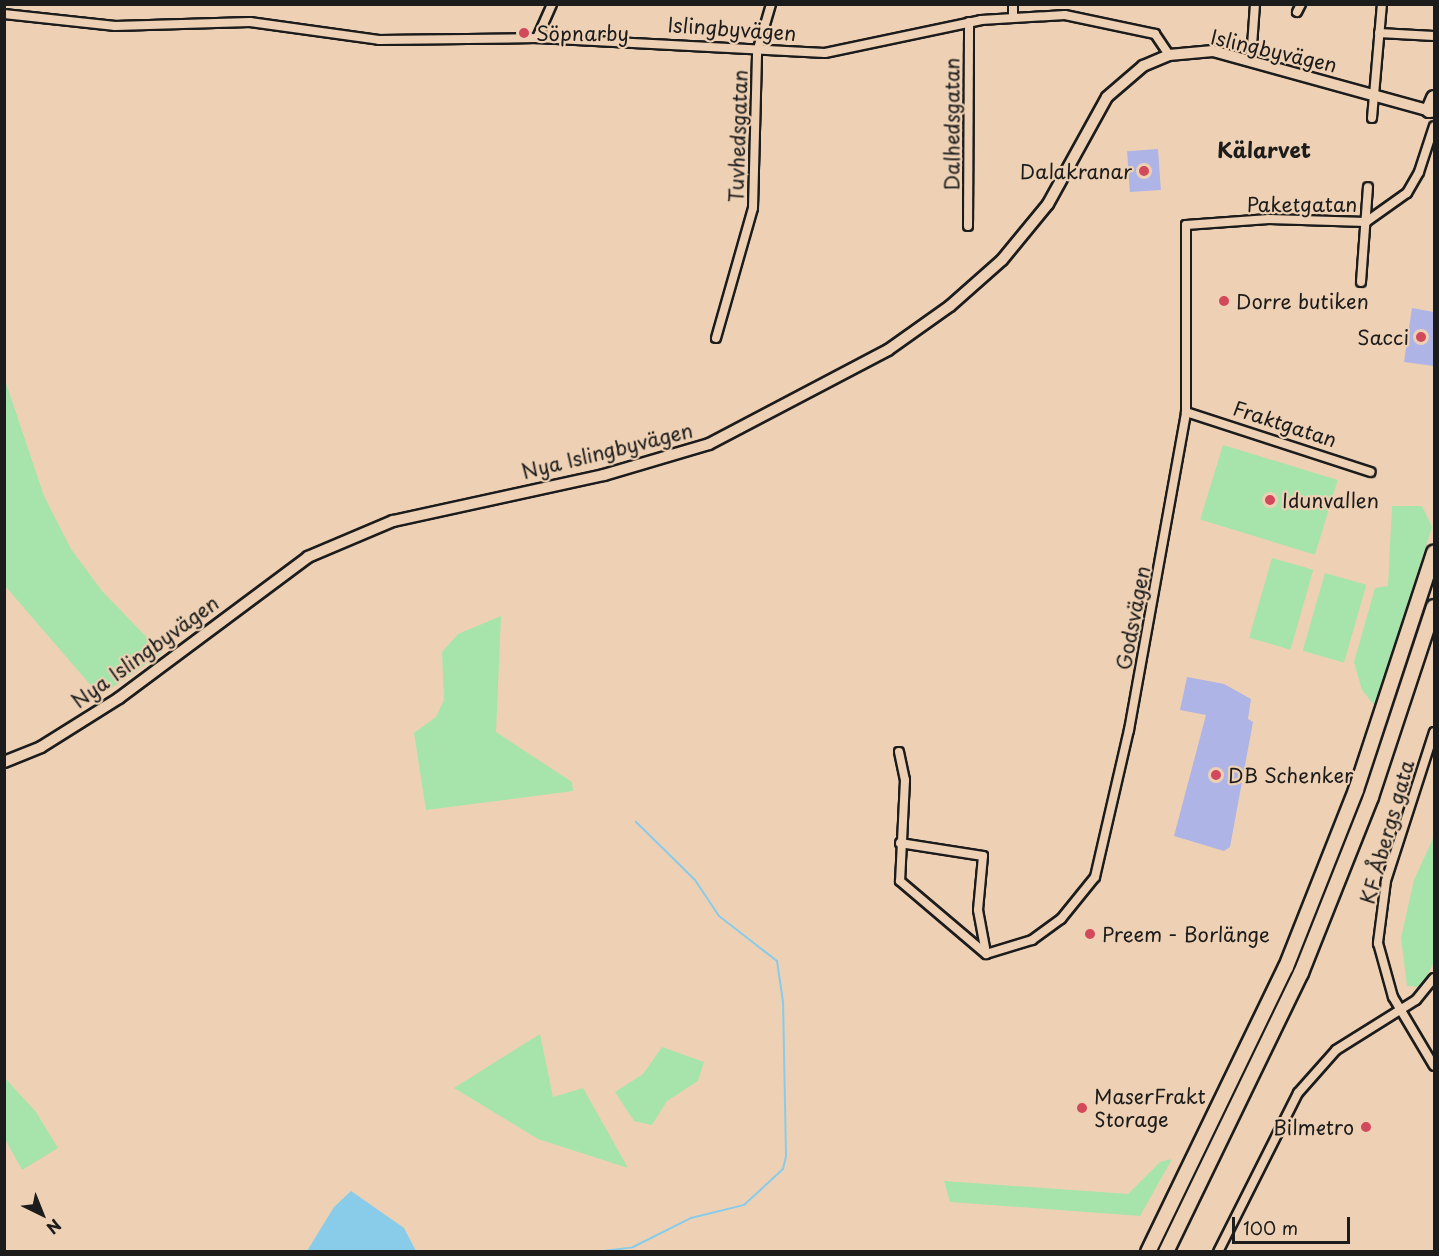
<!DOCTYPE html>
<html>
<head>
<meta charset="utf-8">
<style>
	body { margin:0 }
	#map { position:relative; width:1439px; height:1256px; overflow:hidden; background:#eed1b4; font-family:"Playpen Sans",sans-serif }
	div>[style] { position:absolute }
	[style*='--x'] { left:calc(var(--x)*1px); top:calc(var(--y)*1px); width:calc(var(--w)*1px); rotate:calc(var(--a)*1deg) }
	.green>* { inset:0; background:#a6e4ab; transform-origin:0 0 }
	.water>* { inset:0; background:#88cce9 }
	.stream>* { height:2px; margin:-1px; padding:0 1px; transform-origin:1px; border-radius:1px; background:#88cce9 }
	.building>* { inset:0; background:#aeb4e5; transform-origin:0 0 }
	.roads { filter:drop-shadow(2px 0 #1c1c1c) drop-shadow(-2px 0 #1c1c1c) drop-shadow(0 2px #1c1c1c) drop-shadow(0 -2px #1c1c1c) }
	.minor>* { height:8px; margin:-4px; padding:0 4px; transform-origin:4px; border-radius:4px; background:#eed1b4 }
	.tertiary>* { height:10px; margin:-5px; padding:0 5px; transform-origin:5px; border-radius:5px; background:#eed1b4 }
	.trunk>* { height:14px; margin:-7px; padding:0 7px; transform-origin:7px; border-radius:7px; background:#eed1b4 }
	.dots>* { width:16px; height:16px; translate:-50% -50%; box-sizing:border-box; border:3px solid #eed1b4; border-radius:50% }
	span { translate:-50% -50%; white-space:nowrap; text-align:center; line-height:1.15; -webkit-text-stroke:4.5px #eed1b4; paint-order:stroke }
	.street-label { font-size:20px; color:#1c1c1c }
	.poi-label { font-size:20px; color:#1c1c1c }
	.left { translate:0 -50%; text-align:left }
	.right { translate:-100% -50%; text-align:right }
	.neighbourhood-label { font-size:21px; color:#1c1c1c; font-weight:700 }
	.frame { position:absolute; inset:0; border:6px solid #1c1c1c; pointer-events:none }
	.north { position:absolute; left:12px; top:1184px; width:60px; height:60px; -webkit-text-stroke:4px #eed1b4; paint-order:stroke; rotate:137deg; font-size:16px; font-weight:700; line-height:24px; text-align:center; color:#1c1c1c }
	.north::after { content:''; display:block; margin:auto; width:21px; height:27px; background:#1c1c1c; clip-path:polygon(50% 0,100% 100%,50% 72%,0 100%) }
	.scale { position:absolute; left:1232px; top:1217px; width:118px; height:27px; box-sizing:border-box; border:3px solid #1c1c1c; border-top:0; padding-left:8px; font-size:18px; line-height:21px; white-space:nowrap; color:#1c1c1c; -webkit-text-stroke:4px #eed1b4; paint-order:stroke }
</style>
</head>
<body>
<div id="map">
	<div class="green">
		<i style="clip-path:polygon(5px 380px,44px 496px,71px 549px,102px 591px,162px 653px,100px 696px,5px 586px)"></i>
		<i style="left:1223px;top:445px;width:120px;height:78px;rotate:17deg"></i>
		<i style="clip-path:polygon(1392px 506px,1422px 506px,1432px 527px,1375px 706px,1362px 690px,1354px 662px,1375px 588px,1388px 586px)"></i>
		<i style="left:1272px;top:558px;width:43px;height:83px;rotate:16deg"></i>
		<i style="left:1325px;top:573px;width:43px;height:81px;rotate:16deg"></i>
		<i style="clip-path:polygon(501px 616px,496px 732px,572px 782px,573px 791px,426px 810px,414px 733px,436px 717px,444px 700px,442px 652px,458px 634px)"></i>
		<i style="clip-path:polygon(1434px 836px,1434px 962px,1421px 987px,1407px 986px,1401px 938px,1414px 880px)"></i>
		<i style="clip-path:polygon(540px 1034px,553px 1097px,583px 1088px,628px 1168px,538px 1139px,454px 1088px)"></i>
		<i style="clip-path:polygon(662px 1047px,704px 1062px,698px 1081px,667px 1101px,652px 1125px,634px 1121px,615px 1092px,643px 1074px)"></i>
		<i style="clip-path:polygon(4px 1077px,36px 1112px,58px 1148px,22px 1170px,5px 1139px)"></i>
		<i style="clip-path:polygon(1172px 1159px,1140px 1216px,950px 1202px,944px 1181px,1128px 1194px,1160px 1162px)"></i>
	</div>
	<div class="water">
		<i style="clip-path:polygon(351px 1191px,404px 1228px,416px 1251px,307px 1251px,334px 1207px)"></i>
	</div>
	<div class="stream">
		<i style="--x:595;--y:1252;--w:38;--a:-7"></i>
		<i style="--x:633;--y:1247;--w:65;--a:-26.6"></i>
		<i style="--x:691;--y:1218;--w:55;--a:-13.8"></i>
		<i style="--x:744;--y:1205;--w:53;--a:-42.7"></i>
		<i style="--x:783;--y:1169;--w:13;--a:-77"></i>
		<i style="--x:786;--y:1156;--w:154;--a:-91.1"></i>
		<i style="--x:783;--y:1002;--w:41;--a:-98.3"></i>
		<i style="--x:777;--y:961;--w:73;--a:-142.2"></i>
		<i style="--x:719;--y:916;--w:43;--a:-123.7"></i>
		<i style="--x:695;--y:880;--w:83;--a:-135.5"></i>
	</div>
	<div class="building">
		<i style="left:1158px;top:149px;width:41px;height:31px;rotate:86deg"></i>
		<i style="clip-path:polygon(1412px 308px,1434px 312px,1434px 366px,1404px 362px)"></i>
		<i style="clip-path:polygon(1187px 677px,1224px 684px,1251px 699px,1248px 719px,1253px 722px,1230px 847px,1224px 851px,1174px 836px,1206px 715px,1180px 710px)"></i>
	</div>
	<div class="roads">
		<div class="minor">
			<i style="--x:1297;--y:12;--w:9;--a:-63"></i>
			<i style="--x:4;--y:14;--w:112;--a:6.2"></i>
			<i style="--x:115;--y:26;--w:135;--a:-1.7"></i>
			<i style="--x:250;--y:22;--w:130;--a:7.9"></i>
			<i style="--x:379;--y:40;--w:158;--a:-0.7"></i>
			<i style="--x:537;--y:38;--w:288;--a:3"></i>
			<i style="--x:825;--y:53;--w:159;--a:-11.9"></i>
			<i style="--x:981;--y:20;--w:84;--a:-3.4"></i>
			<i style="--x:1065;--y:15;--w:92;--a:11.9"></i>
			<i style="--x:1155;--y:34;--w:25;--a:56"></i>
			<i style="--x:1013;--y:16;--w:12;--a:-90"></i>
			<i style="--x:1379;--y:33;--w:55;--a:3.1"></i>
			<i style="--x:537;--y:38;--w:37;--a:-66"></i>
			<i style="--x:1251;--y:60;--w:56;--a:-85.9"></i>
			<i style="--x:1372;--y:118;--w:114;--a:-85"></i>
			<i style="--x:968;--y:226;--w:204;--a:-89.7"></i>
			<i style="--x:1361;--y:282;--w:95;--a:-85.8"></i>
			<i style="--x:716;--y:338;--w:135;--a:-74.1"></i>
			<i style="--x:753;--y:208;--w:156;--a:-88.5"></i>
			<i style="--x:757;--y:52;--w:50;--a:-73.7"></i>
			<i style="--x:1186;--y:412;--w:194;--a:18"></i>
			<i style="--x:1434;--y:732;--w:157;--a:107.9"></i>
			<i style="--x:1386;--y:881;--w:63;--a:97.4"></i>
			<i style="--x:1378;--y:943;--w:56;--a:74.5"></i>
			<i style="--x:1393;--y:997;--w:80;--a:59.3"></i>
			<i style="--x:899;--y:752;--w:29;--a:78"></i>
			<i style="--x:905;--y:780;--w:101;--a:92.8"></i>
			<i style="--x:900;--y:881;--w:113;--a:40.3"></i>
			<i style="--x:900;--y:843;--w:84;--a:8.9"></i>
			<i style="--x:983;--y:856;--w:54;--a:95.3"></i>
			<i style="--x:978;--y:910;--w:44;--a:79.5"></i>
			<i style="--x:986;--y:954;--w:48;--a:-16.9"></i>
			<i style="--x:1032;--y:940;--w:36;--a:-36"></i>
			<i style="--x:1061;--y:919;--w:54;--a:-51"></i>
			<i style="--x:1095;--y:877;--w:151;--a:-77"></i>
			<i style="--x:1129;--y:730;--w:323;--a:-79.8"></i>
			<i style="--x:1186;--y:412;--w:187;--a:-90"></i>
			<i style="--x:1186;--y:225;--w:83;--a:-4.1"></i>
			<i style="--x:1269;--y:219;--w:97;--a:1.8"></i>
			<i style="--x:1366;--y:222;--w:50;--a:-35.3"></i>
			<i style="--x:1407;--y:193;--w:24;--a:-60"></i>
			<i style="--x:1419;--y:172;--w:48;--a:-71.9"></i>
			<i style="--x:1218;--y:1252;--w:178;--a:-63.3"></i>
			<i style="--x:1298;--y:1093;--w:57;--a:-48.5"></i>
			<i style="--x:1336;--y:1050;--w:94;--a:-32"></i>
			<i style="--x:1416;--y:1000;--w:28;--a:-51"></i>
		</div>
		<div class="tertiary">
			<i style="--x:4;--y:762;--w:40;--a:-22"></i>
			<i style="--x:41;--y:747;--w:92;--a:-32.1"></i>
			<i style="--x:119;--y:698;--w:236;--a:-36.7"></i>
			<i style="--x:308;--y:557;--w:92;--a:-23"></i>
			<i style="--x:393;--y:521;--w:216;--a:-12.3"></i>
			<i style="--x:604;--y:475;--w:109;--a:-16.4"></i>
			<i style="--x:709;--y:444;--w:202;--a:-27.7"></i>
			<i style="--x:888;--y:350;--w:76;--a:-35.4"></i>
			<i style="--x:950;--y:306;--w:69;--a:-41.5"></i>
			<i style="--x:1002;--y:260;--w:72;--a:-50.6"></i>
			<i style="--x:1048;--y:204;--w:122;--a:-61.1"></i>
			<i style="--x:1107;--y:97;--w:48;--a:-40.7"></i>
			<i style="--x:1143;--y:66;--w:28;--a:-23"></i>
			<i style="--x:1169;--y:55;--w:44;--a:-5.2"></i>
			<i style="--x:1213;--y:51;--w:229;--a:15.4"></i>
		</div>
		<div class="trunk">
			<i style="--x:1429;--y:110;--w:13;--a:-67"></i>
			<i style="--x:1148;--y:1252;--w:317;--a:-64.2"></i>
			<i style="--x:1286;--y:967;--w:190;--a:-68.4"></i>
			<i style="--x:1356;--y:790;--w:250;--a:-71.8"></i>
			<i style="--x:1166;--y:1252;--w:310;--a:-64.2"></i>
			<i style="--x:1301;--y:973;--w:189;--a:-68.3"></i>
			<i style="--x:1371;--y:797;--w:200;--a:-71.7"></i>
		</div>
	</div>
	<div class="dots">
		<i style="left:524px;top:33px;background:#d1495b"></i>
		<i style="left:1144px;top:171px;background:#d1495b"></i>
		<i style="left:1224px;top:301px;background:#d1495b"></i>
		<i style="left:1421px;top:337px;background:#d1495b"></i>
		<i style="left:1270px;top:500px;background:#d1495b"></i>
		<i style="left:1216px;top:775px;background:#d1495b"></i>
		<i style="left:1090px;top:934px;background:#d1495b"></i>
		<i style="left:1082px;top:1108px;background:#d1495b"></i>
		<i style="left:1366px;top:1127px;background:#d1495b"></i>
	</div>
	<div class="street-label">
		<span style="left:732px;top:29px;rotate:4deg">Islingbyvägen</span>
		<span style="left:1274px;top:51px;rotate:13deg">Islingbyvägen</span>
		<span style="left:952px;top:124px;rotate:-90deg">Dalhedsgatan</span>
		<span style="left:738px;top:136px;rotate:-88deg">Tuvhedsgatan</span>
		<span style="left:1302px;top:204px">Paketgatan</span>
		<span style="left:1285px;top:424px;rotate:18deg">Fraktgatan</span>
		<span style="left:607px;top:451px;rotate:-14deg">Nya Islingbyvägen</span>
		<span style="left:1133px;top:618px;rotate:-79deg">Godsvägen</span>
		<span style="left:145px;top:652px;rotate:-36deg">Nya Islingbyvägen</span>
		<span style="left:1387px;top:832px;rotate:-74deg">KF Åbergs gata</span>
	</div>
	<div class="poi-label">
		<span class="left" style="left:536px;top:33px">Söpnarby</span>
		<span class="right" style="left:1132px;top:171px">Dalakranar</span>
		<span class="left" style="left:1236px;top:301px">Dorre butiken</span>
		<span class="right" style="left:1409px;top:337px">Sacci</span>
		<span class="left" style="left:1282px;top:500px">Idunvallen</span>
		<span class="left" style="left:1228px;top:775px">DB Schenker</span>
		<span class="left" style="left:1102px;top:934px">Preem - Borlänge</span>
		<span class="left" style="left:1094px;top:1108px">MaserFrakt<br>Storage</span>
		<span class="right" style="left:1354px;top:1127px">Bilmetro</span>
	</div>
	<div class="neighbourhood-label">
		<span style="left:1264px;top:149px">Kälarvet</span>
	</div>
	<div class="frame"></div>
	<div class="north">N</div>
	<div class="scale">100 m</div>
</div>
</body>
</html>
